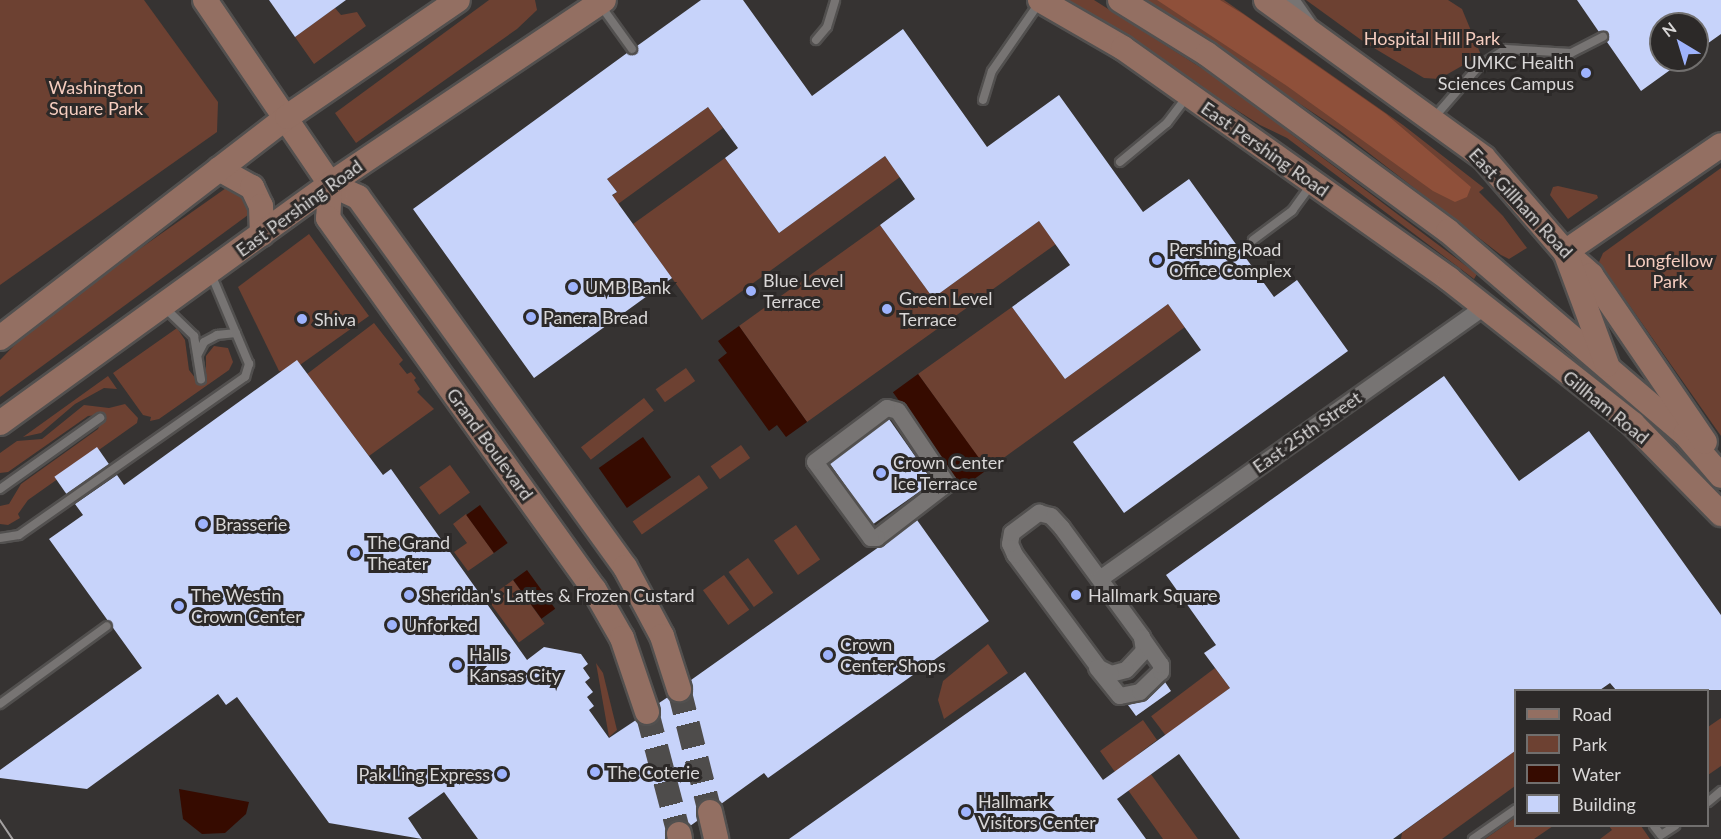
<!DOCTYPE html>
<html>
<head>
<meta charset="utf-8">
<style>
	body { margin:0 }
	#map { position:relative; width:1721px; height:839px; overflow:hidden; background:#363332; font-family:Lato,sans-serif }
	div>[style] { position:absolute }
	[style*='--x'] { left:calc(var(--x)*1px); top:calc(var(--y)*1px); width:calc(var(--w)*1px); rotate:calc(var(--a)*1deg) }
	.green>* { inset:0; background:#6d4132; transform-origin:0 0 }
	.forest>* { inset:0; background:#8f503a }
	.water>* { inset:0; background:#360b00; transform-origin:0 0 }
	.building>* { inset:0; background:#c7d3fa; transform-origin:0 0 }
	.secondary-tunnel>* { height:24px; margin-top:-12px; transform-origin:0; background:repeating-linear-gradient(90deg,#4e4c4b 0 24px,transparent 0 36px) }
	.roads { filter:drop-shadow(2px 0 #52504f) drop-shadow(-2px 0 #52504f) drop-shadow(0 2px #52504f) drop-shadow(0 -2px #52504f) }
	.lane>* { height:8px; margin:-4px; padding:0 4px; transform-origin:4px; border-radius:4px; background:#777473 }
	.street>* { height:16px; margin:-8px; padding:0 8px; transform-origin:8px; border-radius:8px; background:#777473 }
	.secondary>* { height:24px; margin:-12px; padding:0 12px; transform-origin:12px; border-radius:12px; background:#936f62 }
	.tram>* { height:1.5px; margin:-0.75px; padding:0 0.75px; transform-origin:0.75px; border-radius:0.75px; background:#a4a1a1 }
	.dots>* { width:16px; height:16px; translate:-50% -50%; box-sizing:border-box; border:3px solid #2c2928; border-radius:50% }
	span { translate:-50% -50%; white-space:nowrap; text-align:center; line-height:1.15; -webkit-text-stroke:6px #2c2928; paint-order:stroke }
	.park-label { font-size:18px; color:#f5cdbf }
	.poi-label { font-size:18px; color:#d9d7d7 }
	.right { translate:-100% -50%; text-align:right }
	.left { translate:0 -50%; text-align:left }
	.street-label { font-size:18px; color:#d9d7d7 }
	.legend { position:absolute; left:1514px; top:689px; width:195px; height:138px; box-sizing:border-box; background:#2c2928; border:2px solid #716f6e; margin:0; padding:8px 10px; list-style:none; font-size:18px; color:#d9d7d7 }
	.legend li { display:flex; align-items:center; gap:12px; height:30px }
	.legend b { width:30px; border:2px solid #716f6e }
	.north { position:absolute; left:1649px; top:12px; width:60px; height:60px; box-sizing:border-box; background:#2c2928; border:2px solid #716f6e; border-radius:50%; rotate:322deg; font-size:16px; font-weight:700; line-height:24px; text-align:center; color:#d9d7d7 }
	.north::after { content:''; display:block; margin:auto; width:21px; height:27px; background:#9eb3fd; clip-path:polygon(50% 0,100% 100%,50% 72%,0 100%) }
</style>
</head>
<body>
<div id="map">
	<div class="green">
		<i style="clip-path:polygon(0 0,144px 0,218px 102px,217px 132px,0 285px)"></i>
		<i style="clip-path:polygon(489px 0,535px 0,537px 10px,517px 29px,356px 143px,335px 113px)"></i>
		<i style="clip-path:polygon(1065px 0,1094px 0,1211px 74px,1268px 112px,1291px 134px,1477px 274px,1474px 279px,1287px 138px,1260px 125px)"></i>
		<i style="clip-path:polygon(1144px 0,1224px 0,1403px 125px,1484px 188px,1479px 192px,1503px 216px,1527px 248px,1509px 259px,1501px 255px,1339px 130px)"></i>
		<i style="clip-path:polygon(1306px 0,1448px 0,1462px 9px,1481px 55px,1439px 79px,1424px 78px,1364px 42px)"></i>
		<i style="clip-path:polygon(335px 8px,341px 15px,357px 12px,366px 26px,314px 64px,295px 37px)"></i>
		<i style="clip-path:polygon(708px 107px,723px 128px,618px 204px,612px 196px,617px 192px,607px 179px)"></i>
		<i style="clip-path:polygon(885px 156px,900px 177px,702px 320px,633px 224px,725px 158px,779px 233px)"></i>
		<i style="clip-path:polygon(1721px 168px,1721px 436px,1599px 262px,1603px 253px)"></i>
		<i style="clip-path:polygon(236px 181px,254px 208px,248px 215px,0 397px,0 360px,40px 319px)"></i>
		<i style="clip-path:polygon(1558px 186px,1597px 195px,1598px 198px,1568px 219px,1550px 195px,1553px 187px)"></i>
		<i style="clip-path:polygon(1039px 221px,1056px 244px,807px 422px,739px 326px,880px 225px,933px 298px)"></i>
		<i style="clip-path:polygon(309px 234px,369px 316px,290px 372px,279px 371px,238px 287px)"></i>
		<i style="clip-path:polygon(1168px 304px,1185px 327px,987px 470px,918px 374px,1012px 307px,1065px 379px)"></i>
		<i style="clip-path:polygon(374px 323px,403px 360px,399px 364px,407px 374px,411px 372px,416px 378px,414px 380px,420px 389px,417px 392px,434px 409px,369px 456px,307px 374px)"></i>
		<i style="clip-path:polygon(177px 328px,185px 340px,189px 370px,196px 379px,206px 376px,206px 356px,214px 346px,228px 348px,233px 362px,229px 370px,159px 419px,150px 421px,151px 417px,143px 415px,113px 373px)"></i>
		<i style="left:686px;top:368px;width:16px;height:37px;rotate:55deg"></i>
		<i style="clip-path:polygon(108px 376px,117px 389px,104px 388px,75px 404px,41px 433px,23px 437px)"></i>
		<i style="left:644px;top:398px;width:16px;height:80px;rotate:52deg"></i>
		<i style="clip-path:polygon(125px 404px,138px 418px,137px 423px,28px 500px,18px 514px,20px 518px,8px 525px,0 524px,0 506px,9px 504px,21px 484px,98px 429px,101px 422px,97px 415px,88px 416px,8px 472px,0 473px,0 453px,17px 441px,42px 439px,84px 405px,109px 408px)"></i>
		<i style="left:741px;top:445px;width:16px;height:37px;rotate:55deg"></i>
		<i style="left:450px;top:465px;width:34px;height:38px;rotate:54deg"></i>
		<i style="left:699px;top:475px;width:16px;height:81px;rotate:55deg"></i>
		<i style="clip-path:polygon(466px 514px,494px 553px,468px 571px,454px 552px,467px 543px,453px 524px)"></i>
		<i style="left:796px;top:525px;width:42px;height:27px;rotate:55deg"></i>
		<i style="left:748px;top:558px;width:43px;height:24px;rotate:54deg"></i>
		<i style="left:724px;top:575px;width:43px;height:26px;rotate:54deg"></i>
		<i style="left:513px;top:580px;width:54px;height:32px;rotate:54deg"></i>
		<i style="clip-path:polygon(988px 644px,1008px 673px,944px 719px,938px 700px,943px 681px)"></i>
		<i style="clip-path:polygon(596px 663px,603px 673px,617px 730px,609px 737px)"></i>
		<i style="left:1215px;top:668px;width:25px;height:80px;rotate:53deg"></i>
		<i style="clip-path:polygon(1721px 718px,1721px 766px,1708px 775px,1708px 727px)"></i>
		<i style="clip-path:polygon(1143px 720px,1157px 740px,1137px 755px,1198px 839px,1163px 839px,1100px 751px)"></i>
		<i style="clip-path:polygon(1515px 751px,1515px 786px,1442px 839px,1401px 839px,1402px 833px)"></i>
		<i style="clip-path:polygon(1515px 818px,1516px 826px,1553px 826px,1534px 839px,1485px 839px)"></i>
		<i style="clip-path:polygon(1609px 826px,1641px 826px,1650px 839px,1600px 839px,1612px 830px)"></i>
	</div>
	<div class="forest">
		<i style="clip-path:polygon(1157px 0,1220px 0,1243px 14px,1386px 114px,1471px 187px,1467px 197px,1455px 202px,1433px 191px,1287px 86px)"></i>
	</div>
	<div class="water">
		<i style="clip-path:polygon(739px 326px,807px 422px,786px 437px,777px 425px,769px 431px,718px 360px,727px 353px,718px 341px)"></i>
		<i style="left:918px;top:374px;width:118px;height:31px;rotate:54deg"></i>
		<i style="left:643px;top:437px;width:49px;height:54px;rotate:55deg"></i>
		<i style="left:480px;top:505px;width:47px;height:17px;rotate:54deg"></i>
		<i style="left:527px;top:570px;width:48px;height:17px;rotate:54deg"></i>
		<i style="clip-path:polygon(179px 789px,249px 802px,246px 814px,225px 833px,202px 834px,183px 819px)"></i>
	</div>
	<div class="building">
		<i style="clip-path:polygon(269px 0,346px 0,295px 37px)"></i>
		<i style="clip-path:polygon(701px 0,743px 0,812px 96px,903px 29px,987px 147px,1059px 95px,1143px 212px,1189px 179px,1274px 297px,1297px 280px,1348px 351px,1124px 513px,1073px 442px,1201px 350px,1168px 304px,1065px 379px,1012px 307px,1070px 265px,1039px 221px,933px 298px,880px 225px,915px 199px,885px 156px,779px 233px,725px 158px,738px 148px,708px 107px,607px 179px,617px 192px,612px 195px,672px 278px,534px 378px,413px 209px,627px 53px,636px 54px,637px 46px)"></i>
		<i style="clip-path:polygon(1577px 0,1721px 0,1721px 34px,1697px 51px,1697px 24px,1661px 24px,1661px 60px,1684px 60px,1641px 91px,1607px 42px,1608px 34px,1599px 32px)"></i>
		<i style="clip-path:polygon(297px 360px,383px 475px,391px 469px,527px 660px,544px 647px,581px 654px,588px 664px,583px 668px,590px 678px,585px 682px,593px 692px,587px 697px,594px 706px,589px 710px,609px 738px,636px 720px,645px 726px,657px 722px,661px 714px,659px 703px,668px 697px,677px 703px,689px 699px,693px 691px,691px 680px,917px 520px,989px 621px,768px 778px,764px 773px,721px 804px,714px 798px,701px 801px,696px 808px,697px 821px,690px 826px,683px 820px,670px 823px,665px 839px,478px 839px,444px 792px,408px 818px,422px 839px,329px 823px,237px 697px,226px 705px,218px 694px,87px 789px,0 778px,0 770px,142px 668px,49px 539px,83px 515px,75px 504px,117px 475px,124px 485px)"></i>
		<i style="clip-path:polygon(1444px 376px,1519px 481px,1589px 431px,1721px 615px,1721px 690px,1616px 690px,1610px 683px,1600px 690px,1515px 690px,1515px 751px,1393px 839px,1240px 839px,1179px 754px,1117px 799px,1146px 839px,789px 839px,1025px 672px,1103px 780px,1230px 688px,1204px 653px,1216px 645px,1166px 575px)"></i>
		<i style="left:889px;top:419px;width:77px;height:74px;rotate:55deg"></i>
		<i style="left:97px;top:447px;width:21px;height:52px;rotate:55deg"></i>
		<i style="clip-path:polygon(1165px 682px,1171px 691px,1136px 716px,1128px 705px,1147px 700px)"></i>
	</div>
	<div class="secondary-tunnel">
		<i style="--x:679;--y:689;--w:127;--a:75.9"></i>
		<i style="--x:647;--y:712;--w:126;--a:75.3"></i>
	</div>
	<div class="roads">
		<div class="lane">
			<i style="--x:601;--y:6;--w:53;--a:54.2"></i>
			<i style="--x:816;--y:40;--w:17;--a:-50"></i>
			<i style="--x:827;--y:27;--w:28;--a:-73"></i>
			<i style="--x:983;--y:100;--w:30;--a:-73"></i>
			<i style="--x:992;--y:71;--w:83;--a:-55.3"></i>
			<i style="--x:1432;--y:120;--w:70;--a:-49"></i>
			<i style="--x:1478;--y:67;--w:33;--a:-33"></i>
			<i style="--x:1506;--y:49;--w:65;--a:3.5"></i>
			<i style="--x:1571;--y:53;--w:36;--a:-27"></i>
			<i style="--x:1120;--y:162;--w:61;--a:-39.7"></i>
			<i style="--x:1167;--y:123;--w:35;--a:-53"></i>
			<i style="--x:1253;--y:240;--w:49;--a:-36.6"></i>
			<i style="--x:1292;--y:211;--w:32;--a:-54"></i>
			<i style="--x:164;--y:307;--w:42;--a:44"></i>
			<i style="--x:194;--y:336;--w:44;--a:80.8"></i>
			<i style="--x:198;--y:354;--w:13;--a:-63"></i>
			<i style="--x:204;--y:342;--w:15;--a:-28"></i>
			<i style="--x:217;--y:335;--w:19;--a:-6"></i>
			<i style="--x:0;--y:489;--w:123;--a:-35.4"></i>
			<i style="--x:0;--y:538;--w:19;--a:-9"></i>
			<i style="--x:19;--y:535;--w:276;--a:-35"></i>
			<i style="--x:245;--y:377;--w:14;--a:-73"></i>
			<i style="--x:249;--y:364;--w:98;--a:-112.9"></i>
			<i style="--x:0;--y:704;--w:132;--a:-36.1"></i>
			<i style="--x:1708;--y:802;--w:17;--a:-40"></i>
			<i style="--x:1654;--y:826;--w:11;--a:52"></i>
			<i style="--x:1661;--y:835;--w:17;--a:-33"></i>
			<i style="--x:1473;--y:839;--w:52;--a:-34.9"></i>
		</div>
		<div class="street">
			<i style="--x:1291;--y:0;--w:29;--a:55"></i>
			<i style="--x:887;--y:408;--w:11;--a:15"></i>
			<i style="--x:898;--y:411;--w:88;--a:56.1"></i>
			<i style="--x:947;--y:484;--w:88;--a:142.4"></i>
			<i style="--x:877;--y:538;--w:6;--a:180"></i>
			<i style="--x:871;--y:538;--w:94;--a:-126.4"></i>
			<i style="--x:815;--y:462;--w:90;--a:-36.9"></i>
			<i style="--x:1039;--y:513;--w:12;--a:14"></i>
			<i style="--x:1051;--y:516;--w:16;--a:47"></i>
			<i style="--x:1062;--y:528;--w:135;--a:53.7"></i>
			<i style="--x:1142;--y:637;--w:14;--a:82"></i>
			<i style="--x:1144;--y:651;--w:26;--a:133"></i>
			<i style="--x:1126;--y:670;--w:16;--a:165"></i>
			<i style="--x:1111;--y:674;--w:13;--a:-153"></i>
			<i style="--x:1099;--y:668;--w:141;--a:-126.6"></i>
			<i style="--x:1015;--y:555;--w:12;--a:-114"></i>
			<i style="--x:1010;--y:544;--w:11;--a:-80"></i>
			<i style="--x:1012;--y:533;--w:34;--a:-37"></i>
			<i style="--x:1100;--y:579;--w:469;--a:-35.3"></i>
			<i style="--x:1097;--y:668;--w:36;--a:51"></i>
			<i style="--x:1120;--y:696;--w:20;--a:-11"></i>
			<i style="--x:1140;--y:692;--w:29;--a:-44"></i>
			<i style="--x:1161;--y:672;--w:7;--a:-90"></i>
			<i style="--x:1161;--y:665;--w:33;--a:-125"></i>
		</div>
		<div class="secondary">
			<i style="--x:205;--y:0;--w:222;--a:55.8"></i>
			<i style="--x:330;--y:184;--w:31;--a:25"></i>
			<i style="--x:358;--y:197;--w:456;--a:54.2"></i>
			<i style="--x:625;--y:567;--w:78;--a:61.8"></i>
			<i style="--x:662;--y:636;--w:56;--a:72.2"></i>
			<i style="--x:1040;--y:0;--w:96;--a:30"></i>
			<i style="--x:1123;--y:48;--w:400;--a:35.3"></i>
			<i style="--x:1449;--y:279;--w:234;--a:38.2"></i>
			<i style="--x:1633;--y:424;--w:126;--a:45.6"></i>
			<i style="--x:1120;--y:0;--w:102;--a:31.8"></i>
			<i style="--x:1207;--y:54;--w:299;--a:36.3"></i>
			<i style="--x:1448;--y:231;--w:312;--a:40.6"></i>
			<i style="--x:1685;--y:434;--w:55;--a:49.4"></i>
			<i style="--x:1266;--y:0;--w:269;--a:35.9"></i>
			<i style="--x:1484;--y:158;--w:124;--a:49.2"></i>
			<i style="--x:1565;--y:252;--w:35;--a:41"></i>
			<i style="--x:1591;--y:275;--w:202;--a:55.7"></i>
			<i style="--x:219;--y:169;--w:38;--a:29"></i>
			<i style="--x:252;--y:187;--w:21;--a:65"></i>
			<i style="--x:261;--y:206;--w:28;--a:88"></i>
			<i style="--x:330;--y:184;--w:34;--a:93"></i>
			<i style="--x:328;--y:218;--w:457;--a:54.4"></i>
			<i style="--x:594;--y:589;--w:56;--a:60.3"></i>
			<i style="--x:622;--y:638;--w:78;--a:71.3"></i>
			<i style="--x:1565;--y:252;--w:189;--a:-34.4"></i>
			<i style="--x:1566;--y:254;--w:118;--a:69.7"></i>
			<i style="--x:0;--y:338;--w:362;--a:-37.6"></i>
			<i style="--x:287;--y:117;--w:207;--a:-34.4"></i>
			<i style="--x:0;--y:423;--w:407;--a:-35.9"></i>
			<i style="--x:330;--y:184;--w:330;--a:-33.9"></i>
			<i style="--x:710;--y:812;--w:28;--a:77"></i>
			<i style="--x:679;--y:834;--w:5;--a:79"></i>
		</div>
	</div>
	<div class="tram">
		<i style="--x:0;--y:820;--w:23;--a:56"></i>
	</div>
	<div class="dots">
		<i style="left:1586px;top:73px;background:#9eb3fd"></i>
		<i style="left:1157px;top:260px;background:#9eb3fd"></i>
		<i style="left:573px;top:287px;background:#9eb3fd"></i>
		<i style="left:751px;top:291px;background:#9eb3fd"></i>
		<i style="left:887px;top:309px;background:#9eb3fd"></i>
		<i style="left:531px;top:317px;background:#9eb3fd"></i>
		<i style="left:302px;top:319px;background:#9eb3fd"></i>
		<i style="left:881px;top:473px;background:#9eb3fd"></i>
		<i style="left:203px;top:524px;background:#9eb3fd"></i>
		<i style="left:355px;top:553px;background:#9eb3fd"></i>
		<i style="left:409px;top:595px;background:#9eb3fd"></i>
		<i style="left:1076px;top:595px;background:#9eb3fd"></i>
		<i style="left:179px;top:606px;background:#9eb3fd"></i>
		<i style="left:392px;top:625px;background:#9eb3fd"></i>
		<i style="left:828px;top:655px;background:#9eb3fd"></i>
		<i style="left:457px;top:665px;background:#9eb3fd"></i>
		<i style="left:595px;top:772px;background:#9eb3fd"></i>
		<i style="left:502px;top:774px;background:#9eb3fd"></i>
		<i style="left:966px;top:812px;background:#9eb3fd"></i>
	</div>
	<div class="park-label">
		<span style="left:1432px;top:38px">Hospital Hill Park</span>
		<span style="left:96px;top:98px">Washington<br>Square Park</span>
		<span style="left:1670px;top:271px">Longfellow<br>Park</span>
	</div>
	<div class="poi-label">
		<span class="right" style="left:1574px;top:73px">UMKC Health<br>Sciences Campus</span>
		<span class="left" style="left:1169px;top:260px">Pershing Road<br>Office Complex</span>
		<span class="left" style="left:763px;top:291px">Blue Level<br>Terrace</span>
		<span class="left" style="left:585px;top:287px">UMB Bank</span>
		<span class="left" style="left:899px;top:309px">Green Level<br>Terrace</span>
		<span class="left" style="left:543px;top:317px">Panera Bread</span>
		<span class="left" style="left:314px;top:319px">Shiva</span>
		<span class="left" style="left:893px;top:473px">Crown Center<br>Ice Terrace</span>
		<span class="left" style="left:215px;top:524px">Brasserie</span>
		<span class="left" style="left:367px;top:553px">The Grand<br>Theater</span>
		<span class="left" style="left:421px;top:595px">Sheridan's Lattes &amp; Frozen Custard</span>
		<span class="left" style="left:1088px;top:595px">Hallmark Square</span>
		<span class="left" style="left:191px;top:606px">The Westin<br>Crown Center</span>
		<span class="left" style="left:404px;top:625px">Unforked</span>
		<span class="left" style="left:840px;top:655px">Crown<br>Center Shops</span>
		<span class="left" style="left:469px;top:665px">Halls<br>Kansas City</span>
		<span class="left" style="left:607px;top:772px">The Coterie</span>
		<span class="right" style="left:490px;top:774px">Pak Ling Express</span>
		<span class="left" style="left:978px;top:812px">Hallmark<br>Visitors Center</span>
	</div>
	<div class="street-label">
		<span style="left:1265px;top:149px;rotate:35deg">East Pershing Road</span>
		<span style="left:1521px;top:203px;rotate:47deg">East Gillham Road</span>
		<span style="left:299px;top:208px;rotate:-36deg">East Pershing Road</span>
		<span style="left:1606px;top:407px;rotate:39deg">Gillham Road</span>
		<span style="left:1307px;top:432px;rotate:-35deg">East 25th Street</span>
		<span style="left:490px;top:444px;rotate:54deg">Grand Boulevard</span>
	</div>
	<ul class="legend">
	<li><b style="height:8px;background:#936f62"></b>Road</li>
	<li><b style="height:16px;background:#6d4132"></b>Park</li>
	<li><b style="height:16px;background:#360b00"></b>Water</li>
	<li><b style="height:16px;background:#c7d3fa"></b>Building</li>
	</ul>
	<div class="north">N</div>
</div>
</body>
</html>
